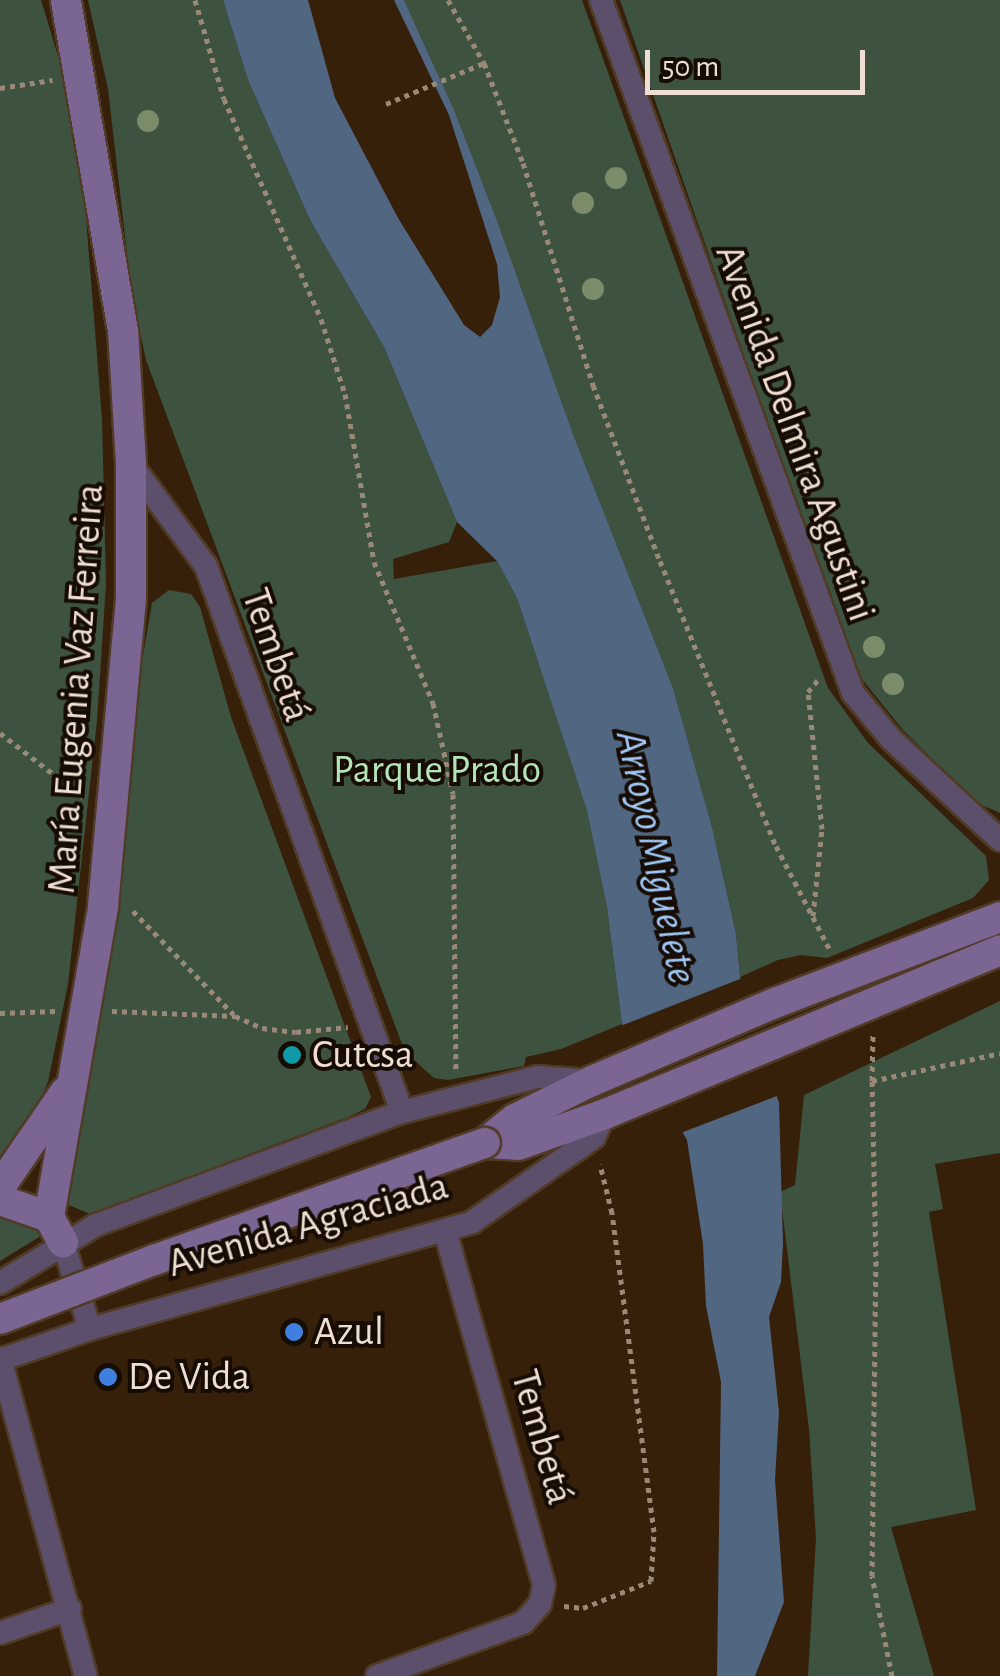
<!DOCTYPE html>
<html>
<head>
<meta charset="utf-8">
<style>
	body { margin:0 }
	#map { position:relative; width:1000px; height:1676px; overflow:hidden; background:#36200a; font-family:"Alegreya Sans",sans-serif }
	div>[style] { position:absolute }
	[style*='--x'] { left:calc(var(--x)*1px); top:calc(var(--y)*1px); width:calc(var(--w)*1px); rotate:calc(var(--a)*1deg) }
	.green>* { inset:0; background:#3d5340 }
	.water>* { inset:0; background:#516781 }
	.pier>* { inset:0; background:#36200a }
	.path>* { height:5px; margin-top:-2.5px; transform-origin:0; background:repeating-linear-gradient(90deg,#9b8978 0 5px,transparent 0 10px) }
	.roads { filter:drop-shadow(2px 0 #503b26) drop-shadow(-2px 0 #503b26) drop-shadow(0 2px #503b26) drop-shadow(0 -2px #503b26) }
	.street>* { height:22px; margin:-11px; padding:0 11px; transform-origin:11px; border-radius:11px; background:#5c4f6b }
	.secondary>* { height:30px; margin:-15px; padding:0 15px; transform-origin:15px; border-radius:15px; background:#7b6593 }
	.bridges { filter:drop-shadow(2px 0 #503b26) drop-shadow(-2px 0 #503b26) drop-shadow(0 2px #503b26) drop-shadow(0 -2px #503b26) }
	.secondary-bridge>* { height:30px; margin:-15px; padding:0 15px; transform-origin:15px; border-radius:15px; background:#7b6593 }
	.trees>* { width:22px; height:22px; margin:-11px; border-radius:50%; background:#7b8c6a }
	.dots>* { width:28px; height:28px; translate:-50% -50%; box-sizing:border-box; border:5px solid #160c04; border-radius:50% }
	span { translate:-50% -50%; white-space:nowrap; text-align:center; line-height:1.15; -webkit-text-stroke:8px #160c04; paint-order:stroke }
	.street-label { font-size:40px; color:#eedfd2 }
	.park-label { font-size:40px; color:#b4e5b9 }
	.poi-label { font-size:40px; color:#eedfd2 }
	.left { translate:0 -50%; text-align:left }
	.water-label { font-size:42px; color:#9fc7f6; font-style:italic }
	.scale { position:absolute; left:645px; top:50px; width:220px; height:45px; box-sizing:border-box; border:5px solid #eedfd2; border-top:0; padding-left:12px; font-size:30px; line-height:35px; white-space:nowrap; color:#eedfd2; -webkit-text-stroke:8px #160c04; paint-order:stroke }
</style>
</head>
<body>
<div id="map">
	<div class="green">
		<i style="clip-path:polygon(0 0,41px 0,61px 66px,83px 180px,102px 419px,106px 584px,97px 720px,68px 984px,48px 1082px,25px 1135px,0 1156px)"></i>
		<i style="clip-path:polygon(88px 0,223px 0,248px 80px,310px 220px,384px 347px,457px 522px,449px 542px,393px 559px,394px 579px,497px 561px,517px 598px,587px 811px,607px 906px,622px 1024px,561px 1049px,526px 1057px,524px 1066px,448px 1080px,434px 1078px,405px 1052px,146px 360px,131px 288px,108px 89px)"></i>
		<i style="clip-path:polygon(404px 0,582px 0,828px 688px,868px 743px,986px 856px,989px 880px,973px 898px,827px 958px,801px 955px,778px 960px,740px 977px,736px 934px,712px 827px,673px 688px,573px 434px,498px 223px,455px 112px)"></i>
		<i style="clip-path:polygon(620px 0,1000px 0,1000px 813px,977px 803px,903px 730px,853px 668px)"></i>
		<i style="clip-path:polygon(169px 590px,191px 594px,200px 607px,231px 717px,371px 1097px,365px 1109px,348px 1117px,90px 1214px,69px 1205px,65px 1188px,143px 656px,152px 603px)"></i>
		<i style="clip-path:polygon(1000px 1001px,1000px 1153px,935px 1164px,943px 1209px,929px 1212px,976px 1510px,891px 1527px,934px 1676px,808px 1676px,816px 1538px,809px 1429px,780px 1192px,795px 1185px,804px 1095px)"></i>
		<i style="clip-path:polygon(17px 1214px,40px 1230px,39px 1237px,0 1261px,0 1215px)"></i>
	</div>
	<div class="water">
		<i style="clip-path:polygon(223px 0,308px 0,335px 98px,398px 218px,464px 325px,480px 337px,492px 325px,500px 297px,497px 264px,449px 115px,394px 0,404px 0,455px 112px,498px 223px,573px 434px,673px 688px,712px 827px,736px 934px,740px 977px,779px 1103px,783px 1244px,781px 1282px,769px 1317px,779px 1412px,775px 1480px,784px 1602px,755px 1676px,717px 1676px,721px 1382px,706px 1306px,703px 1244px,687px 1140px,622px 1024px,607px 907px,587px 811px,517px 598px,497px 561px,457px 522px,384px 347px,310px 220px,248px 80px)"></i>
	</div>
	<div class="pier">
		<i style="clip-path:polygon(745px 977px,782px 1094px,678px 1134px,618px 1027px)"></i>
	</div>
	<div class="path">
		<i style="--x:195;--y:0;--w:103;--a:73.7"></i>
		<i style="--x:224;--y:99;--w:240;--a:66.2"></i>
		<i style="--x:321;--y:319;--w:79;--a:72.3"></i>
		<i style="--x:345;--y:394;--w:170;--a:80.2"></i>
		<i style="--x:374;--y:562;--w:153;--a:67.3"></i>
		<i style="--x:433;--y:703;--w:93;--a:77.6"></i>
		<i style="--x:453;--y:794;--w:279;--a:89.4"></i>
		<i style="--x:448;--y:0;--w:73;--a:60.3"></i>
		<i style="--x:484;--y:63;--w:107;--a:68.7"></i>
		<i style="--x:523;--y:163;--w:233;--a:72.5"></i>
		<i style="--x:593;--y:385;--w:188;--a:69.2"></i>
		<i style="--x:660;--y:561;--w:308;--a:67.9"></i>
		<i style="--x:776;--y:846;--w:119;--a:62.6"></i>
		<i style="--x:0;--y:88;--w:53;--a:-8.7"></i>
		<i style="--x:386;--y:104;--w:106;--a:-22.7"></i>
		<i style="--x:0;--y:733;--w:105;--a:37.6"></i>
		<i style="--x:133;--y:911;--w:144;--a:45.8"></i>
		<i style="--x:813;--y:916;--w:87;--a:-84.1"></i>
		<i style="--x:822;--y:829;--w:138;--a:-95.8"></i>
		<i style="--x:808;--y:692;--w:19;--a:-51"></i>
		<i style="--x:112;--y:1011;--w:123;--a:2.3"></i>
		<i style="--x:235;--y:1016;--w:30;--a:24"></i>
		<i style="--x:262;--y:1028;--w:34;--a:7"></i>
		<i style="--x:296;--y:1032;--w:52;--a:-5.5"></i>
		<i style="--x:0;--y:1013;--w:56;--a:-2"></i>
		<i style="--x:872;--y:1081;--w:47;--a:-88.8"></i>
		<i style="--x:564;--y:1606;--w:19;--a:6"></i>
		<i style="--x:583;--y:1608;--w:73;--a:-21.7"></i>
		<i style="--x:651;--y:1581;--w:49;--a:-86.5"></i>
		<i style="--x:654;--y:1532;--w:322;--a:-97.5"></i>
		<i style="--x:612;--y:1213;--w:50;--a:-103.8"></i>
		<i style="--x:892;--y:1676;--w:102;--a:-101.3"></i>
		<i style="--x:872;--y:1576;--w:310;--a:-89.3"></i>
		<i style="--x:876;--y:1266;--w:185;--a:-91.2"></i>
		<i style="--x:872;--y:1081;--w:131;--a:-12.3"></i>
	</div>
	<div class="roads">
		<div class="street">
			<i style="--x:601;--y:0;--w:737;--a:70.02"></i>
			<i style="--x:853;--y:693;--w:60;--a:50.4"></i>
			<i style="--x:891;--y:739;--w:149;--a:42.8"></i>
			<i style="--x:131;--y:464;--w:127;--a:53.7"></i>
			<i style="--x:206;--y:566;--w:580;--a:70.25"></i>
			<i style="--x:63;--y:1242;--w:91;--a:72.8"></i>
			<i style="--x:0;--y:1283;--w:112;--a:-31.1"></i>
			<i style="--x:96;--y:1225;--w:326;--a:-20.3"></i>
			<i style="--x:402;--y:1112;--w:139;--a:-14.5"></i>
			<i style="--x:537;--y:1077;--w:55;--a:4.2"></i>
			<i style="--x:0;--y:1358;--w:329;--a:74.9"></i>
			<i style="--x:0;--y:1360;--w:95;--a:-19"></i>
			<i style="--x:90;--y:1329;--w:397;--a:-15.6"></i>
			<i style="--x:472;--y:1222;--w:130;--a:-34.7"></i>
			<i style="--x:579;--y:1148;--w:19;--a:-36"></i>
			<i style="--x:594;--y:1137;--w:25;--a:-64"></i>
			<i style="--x:0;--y:1633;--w:74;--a:-18.9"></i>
			<i style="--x:377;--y:1676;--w:155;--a:-20"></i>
			<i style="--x:523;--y:1623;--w:25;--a:-48"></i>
			<i style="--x:540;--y:1604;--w:19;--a:-78"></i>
			<i style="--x:544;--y:1585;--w:365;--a:-105.6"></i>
		</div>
		<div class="secondary">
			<i style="--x:485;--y:1143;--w:38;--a:-39"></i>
			<i style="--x:515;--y:1119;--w:86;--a:-26.3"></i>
			<i style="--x:592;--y:1081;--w:199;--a:-23.1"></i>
			<i style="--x:775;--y:1003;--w:241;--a:-20.9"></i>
			<i style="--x:485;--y:1143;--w:33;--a:3"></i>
			<i style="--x:518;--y:1145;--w:92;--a:-19.6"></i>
			<i style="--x:605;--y:1114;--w:428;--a:-22.5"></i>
			<i style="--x:0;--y:1187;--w:115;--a:-55.6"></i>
			<i style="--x:0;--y:1200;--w:52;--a:19.1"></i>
			<i style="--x:49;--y:1217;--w:29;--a:61"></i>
			<i style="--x:49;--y:1217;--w:316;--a:-80.1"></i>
			<i style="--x:103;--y:906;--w:309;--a:-84.8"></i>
			<i style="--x:131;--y:598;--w:134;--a:-90"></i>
			<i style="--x:131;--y:464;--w:133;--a:-93.4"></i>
			<i style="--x:123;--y:331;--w:336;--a:-99.8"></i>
		</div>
	</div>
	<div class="bridges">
		<div class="secondary-bridge">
			<i style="--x:0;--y:1319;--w:165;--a:-21"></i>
			<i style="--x:154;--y:1260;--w:351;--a:-19.5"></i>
		</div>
	</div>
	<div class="trees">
		<i style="left:148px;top:121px"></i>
		<i style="left:616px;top:178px"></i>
		<i style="left:583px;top:203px"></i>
		<i style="left:593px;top:289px"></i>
		<i style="left:874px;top:647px"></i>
		<i style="left:893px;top:684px"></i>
	</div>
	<div class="dots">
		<i style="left:292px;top:1055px;background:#0f9aa8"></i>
		<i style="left:294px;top:1332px;background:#3f7fe0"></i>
		<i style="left:108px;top:1377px;background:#3f7fe0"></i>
	</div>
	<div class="street-label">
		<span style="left:795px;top:433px;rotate:70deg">Avenida Delmira Agustini</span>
		<span style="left:276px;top:655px;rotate:71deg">Tembetá</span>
		<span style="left:76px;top:689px;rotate:-86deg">María Eugenia Vaz Ferreira</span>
		<span style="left:308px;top:1225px;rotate:-16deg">Avenida Agraciada</span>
		<span style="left:542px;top:1437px;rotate:74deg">Tembetá</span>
	</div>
	<div class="park-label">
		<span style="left:437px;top:770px">Parque Prado</span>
	</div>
	<div class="poi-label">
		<span class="left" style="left:312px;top:1055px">Cutcsa</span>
		<span class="left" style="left:314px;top:1332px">Azul</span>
		<span class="left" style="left:128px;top:1377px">De Vida</span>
	</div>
	<div class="water-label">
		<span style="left:656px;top:857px;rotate:78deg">Arroyo Miguelete</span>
	</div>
	<div class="scale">50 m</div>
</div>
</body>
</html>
